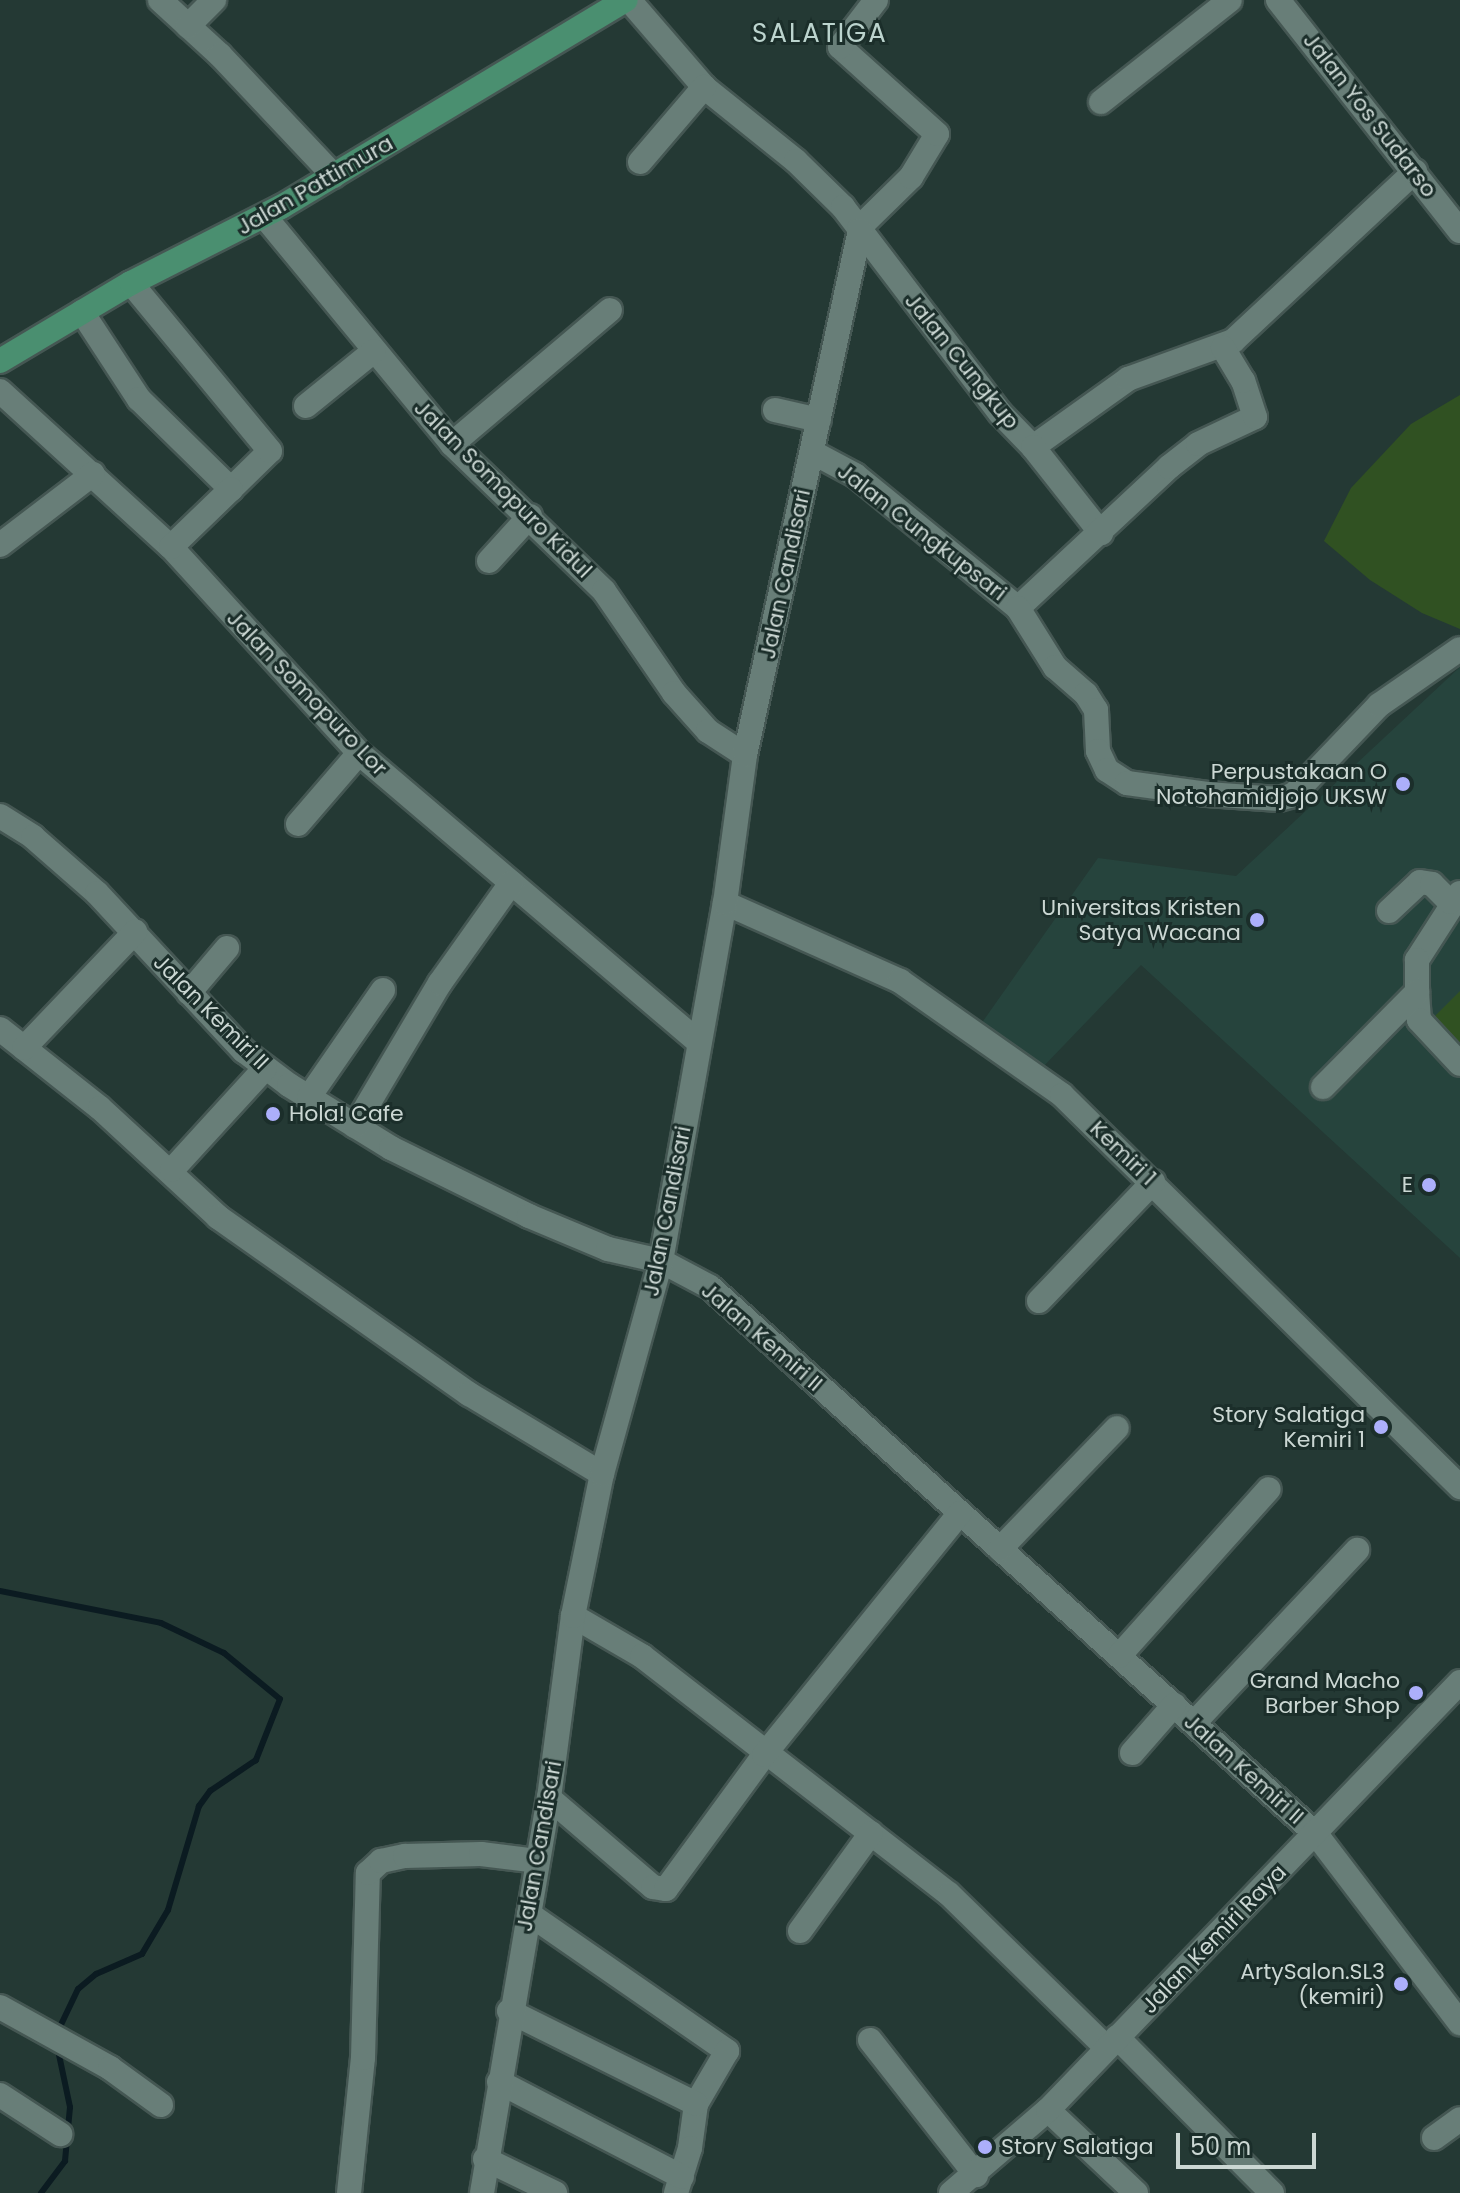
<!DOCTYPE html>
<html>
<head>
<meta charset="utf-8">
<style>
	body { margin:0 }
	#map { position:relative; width:1460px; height:2193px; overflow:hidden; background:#243934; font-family:Poppins,sans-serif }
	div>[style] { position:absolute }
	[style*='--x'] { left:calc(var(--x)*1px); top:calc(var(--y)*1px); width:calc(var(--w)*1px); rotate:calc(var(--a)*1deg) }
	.built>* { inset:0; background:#26443d }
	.green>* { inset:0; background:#305122 }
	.stream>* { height:6px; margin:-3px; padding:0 3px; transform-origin:3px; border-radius:3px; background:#0b1b21 }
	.roads { filter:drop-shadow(2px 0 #455753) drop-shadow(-2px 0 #455753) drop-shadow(0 2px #455753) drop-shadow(0 -2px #455753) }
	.minor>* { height:24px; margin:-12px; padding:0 12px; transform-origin:12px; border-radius:12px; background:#687e78 }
	.major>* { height:24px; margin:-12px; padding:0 12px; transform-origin:12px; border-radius:12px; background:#4a8f70 }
	.dots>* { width:22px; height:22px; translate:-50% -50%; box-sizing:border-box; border:4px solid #1b2e2a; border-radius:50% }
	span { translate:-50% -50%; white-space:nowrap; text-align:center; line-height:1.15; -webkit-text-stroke:6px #1b2e2a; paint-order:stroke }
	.street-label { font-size:22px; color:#cbd7d3 }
	.poi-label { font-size:22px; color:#cbd7d3 }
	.right { translate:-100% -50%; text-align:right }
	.left { translate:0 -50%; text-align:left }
	.quarter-label { font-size:26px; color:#bcd4ce; letter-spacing:2px }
	.scale { position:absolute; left:1176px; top:2133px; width:140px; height:36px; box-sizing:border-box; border:4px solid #cbd7d3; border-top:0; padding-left:10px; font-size:24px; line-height:28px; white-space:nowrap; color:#cbd7d3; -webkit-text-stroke:6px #1b2e2a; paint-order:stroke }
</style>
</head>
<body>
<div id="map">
	<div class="built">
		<i style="clip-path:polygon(1460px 667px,1460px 1258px,1141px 965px,1041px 1069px,981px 1024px,1098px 858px,1236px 876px)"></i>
	</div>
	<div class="green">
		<i style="clip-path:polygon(1460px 395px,1460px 629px,1422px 613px,1370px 580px,1324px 541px,1351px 488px,1411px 424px)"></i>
		<i style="clip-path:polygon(1460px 991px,1460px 1047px,1431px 1020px)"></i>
	</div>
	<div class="stream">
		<i style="--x:0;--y:1591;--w:164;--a:11.2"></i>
		<i style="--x:161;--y:1623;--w:70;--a:25.5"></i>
		<i style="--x:224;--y:1653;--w:72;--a:39.4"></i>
		<i style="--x:280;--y:1699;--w:66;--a:111.5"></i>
		<i style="--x:256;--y:1760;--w:55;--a:146"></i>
		<i style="--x:210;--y:1791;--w:19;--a:126"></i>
		<i style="--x:199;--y:1806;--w:109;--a:106.6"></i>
		<i style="--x:168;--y:1910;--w:51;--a:120.6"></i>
		<i style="--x:142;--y:1954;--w:50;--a:156.5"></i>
		<i style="--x:96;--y:1974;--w:23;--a:140"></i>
		<i style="--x:78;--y:1989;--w:49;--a:115.5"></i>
		<i style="--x:41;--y:2193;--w:40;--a:-53"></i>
		<i style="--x:65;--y:2161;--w:54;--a:-84.7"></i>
		<i style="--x:70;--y:2107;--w:58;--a:-101.9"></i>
	</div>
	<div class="roads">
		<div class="minor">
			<i style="--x:160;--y:0;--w:81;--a:42.5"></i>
			<i style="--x:220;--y:55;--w:166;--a:46.7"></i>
			<i style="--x:629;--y:0;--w:115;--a:49.2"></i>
			<i style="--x:704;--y:87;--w:118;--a:38.8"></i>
			<i style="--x:796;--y:161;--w:66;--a:44.4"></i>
			<i style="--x:843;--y:207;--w:259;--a:52.7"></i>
			<i style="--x:1000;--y:413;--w:47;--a:45.9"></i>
			<i style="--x:1033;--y:447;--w:117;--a:-35.6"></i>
			<i style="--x:1128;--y:379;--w:112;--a:-19.9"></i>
			<i style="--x:1233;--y:341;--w:249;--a:-43"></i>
			<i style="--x:1278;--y:0;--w:294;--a:51.8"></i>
			<i style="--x:188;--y:26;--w:37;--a:-45"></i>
			<i style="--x:1101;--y:102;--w:164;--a:-38.3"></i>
			<i style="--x:640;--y:162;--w:99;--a:-49.5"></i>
			<i style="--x:265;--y:217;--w:294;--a:50.5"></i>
			<i style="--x:452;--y:444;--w:211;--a:44"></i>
			<i style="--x:604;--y:591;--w:124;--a:55.5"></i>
			<i style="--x:674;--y:693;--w:51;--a:48.2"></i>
			<i style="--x:708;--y:731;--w:44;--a:33"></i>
			<i style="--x:859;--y:228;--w:73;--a:-44.4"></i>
			<i style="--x:911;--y:177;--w:50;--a:-58.8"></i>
			<i style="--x:937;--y:134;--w:130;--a:-138.1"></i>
			<i style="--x:840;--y:47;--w:59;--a:-52.5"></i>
			<i style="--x:82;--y:312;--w:104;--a:56.8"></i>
			<i style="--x:139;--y:399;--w:129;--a:44.4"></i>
			<i style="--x:231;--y:489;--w:54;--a:-44.3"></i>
			<i style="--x:270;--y:451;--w:218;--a:-129.6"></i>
			<i style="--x:0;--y:391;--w:231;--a:42.4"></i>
			<i style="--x:171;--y:547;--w:279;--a:47.6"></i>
			<i style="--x:359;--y:753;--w:446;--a:40.4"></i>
			<i style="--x:306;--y:406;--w:87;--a:-39"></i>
			<i style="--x:775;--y:410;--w:45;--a:12.8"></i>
			<i style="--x:452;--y:444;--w:207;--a:-40.3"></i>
			<i style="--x:1033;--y:447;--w:110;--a:51.7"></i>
			<i style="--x:812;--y:452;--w:49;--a:28.1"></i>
			<i style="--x:855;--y:475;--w:210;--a:39.2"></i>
			<i style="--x:1018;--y:608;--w:207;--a:-43"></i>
			<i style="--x:1169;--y:467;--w:37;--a:-38"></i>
			<i style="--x:1198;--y:444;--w:63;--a:-25.3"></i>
			<i style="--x:1255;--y:417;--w:38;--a:-108"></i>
			<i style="--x:1243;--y:381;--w:39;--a:-121"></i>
			<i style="--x:0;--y:545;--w:117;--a:-37.4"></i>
			<i style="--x:171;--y:547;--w:83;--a:-44"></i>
			<i style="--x:489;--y:561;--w:61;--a:-47.7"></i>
			<i style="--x:1018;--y:608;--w:70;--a:57.9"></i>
			<i style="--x:1055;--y:667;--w:41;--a:41.1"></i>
			<i style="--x:1086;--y:694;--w:19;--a:58"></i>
			<i style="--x:1096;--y:710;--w:41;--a:87.2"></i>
			<i style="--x:1098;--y:751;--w:21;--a:65"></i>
			<i style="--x:1107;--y:770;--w:24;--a:33"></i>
			<i style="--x:1127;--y:783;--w:81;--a:7.8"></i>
			<i style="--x:1207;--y:794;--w:72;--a:4"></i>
			<i style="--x:1279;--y:799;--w:15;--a:-16"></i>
			<i style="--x:1293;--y:795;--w:124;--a:-46.3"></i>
			<i style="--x:1379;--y:705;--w:98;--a:-34.7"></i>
			<i style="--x:0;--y:816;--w:39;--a:32"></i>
			<i style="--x:33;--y:837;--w:85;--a:41.2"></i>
			<i style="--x:97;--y:893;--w:216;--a:47.1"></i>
			<i style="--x:244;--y:1051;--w:56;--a:37.1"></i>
			<i style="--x:289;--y:1085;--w:120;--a:31.7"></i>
			<i style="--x:391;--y:1148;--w:154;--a:26.2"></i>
			<i style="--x:529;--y:1216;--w:86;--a:22.7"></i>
			<i style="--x:608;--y:1249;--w:54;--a:12.8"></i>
			<i style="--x:661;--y:1261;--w:55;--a:28"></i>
			<i style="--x:710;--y:1287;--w:816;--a:42.07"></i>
			<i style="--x:1316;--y:1834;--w:238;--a:52.7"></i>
			<i style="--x:298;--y:824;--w:94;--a:-49.3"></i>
			<i style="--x:1460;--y:893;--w:80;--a:122.7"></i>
			<i style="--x:1417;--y:960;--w:32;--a:90"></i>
			<i style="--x:1417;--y:992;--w:28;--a:86"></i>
			<i style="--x:1419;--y:1020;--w:60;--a:47"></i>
			<i style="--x:725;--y:903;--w:192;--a:24"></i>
			<i style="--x:900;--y:981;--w:198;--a:35.1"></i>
			<i style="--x:1062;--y:1095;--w:559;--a:44.56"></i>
			<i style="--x:1389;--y:911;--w:42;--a:-43.1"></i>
			<i style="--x:1420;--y:882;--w:12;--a:9"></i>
			<i style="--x:1432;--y:884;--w:25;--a:45"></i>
			<i style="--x:189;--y:993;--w:59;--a:-49.8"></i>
			<i style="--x:0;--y:1029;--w:127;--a:38.3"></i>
			<i style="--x:100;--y:1108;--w:161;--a:42.7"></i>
			<i style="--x:218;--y:1217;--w:307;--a:35.2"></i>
			<i style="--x:469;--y:1394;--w:155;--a:31"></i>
			<i style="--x:24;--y:1048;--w:161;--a:-46.3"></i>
			<i style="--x:1323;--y:1087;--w:134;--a:-45.3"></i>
			<i style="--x:309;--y:1097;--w:130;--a:-55.3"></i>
			<i style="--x:355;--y:1126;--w:166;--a:-59.3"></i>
			<i style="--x:440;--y:983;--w:123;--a:-54.6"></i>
			<i style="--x:172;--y:1170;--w:138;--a:-47.6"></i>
			<i style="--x:1039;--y:1301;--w:165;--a:-46.2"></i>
			<i style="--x:1000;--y:1549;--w:168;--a:-46"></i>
			<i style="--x:573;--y:1616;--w:80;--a:30.1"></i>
			<i style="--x:642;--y:1656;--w:388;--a:37.8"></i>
			<i style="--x:949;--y:1894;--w:219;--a:44.3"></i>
			<i style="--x:1119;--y:1656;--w:224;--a:-48.1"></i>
			<i style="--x:1194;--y:1723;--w:238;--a:-46.7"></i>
			<i style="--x:1132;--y:1753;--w:64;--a:-48.8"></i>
			<i style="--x:549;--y:1798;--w:137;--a:40.6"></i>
			<i style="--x:653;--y:1887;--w:13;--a:9"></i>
			<i style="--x:666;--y:1889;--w:166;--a:-53.8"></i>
			<i style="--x:764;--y:1755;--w:311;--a:-51"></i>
			<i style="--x:529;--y:1914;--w:241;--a:34.7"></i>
			<i style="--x:727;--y:2051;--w:61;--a:120.3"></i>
			<i style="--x:696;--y:2104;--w:44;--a:97.8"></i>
			<i style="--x:690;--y:2148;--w:47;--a:107.3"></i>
			<i style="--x:800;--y:1931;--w:121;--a:-54.1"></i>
			<i style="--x:0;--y:2007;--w:126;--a:29"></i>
			<i style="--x:110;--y:2068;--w:63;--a:36"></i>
			<i style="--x:509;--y:2011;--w:209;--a:26.4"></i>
			<i style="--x:1117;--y:2037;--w:220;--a:45.2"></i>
			<i style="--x:870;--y:2040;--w:172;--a:51.9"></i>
			<i style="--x:499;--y:2082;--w:206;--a:27.4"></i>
			<i style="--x:0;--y:2095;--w:72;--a:33"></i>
			<i style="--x:1048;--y:2110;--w:121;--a:43.3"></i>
			<i style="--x:1434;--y:2138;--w:32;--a:-36"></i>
			<i style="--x:485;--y:2159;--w:78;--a:25.9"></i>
			<i style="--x:349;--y:2193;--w:136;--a:-84.1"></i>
			<i style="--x:363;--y:2058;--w:185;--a:-88.5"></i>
			<i style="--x:368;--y:1873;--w:18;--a:-43"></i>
			<i style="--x:381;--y:1861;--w:25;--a:-12"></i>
			<i style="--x:405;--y:1856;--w:76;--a:-1.5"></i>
			<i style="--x:481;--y:1854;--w:56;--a:7.1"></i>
			<i style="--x:482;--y:2193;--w:401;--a:-80.4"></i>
			<i style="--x:549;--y:1798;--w:184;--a:-82.5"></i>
			<i style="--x:573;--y:1616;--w:145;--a:-78.5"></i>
			<i style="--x:602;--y:1474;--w:221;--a:-74.5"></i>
			<i style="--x:661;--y:1261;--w:364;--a:-79.9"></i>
			<i style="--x:725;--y:903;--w:149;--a:-82.3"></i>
			<i style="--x:745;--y:755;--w:537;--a:-77.64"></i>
			<i style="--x:951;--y:2193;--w:128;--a:-40.6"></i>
			<i style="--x:1048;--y:2110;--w:594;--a:-46.09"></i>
		</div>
		<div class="major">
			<i style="--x:0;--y:361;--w:152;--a:-30.8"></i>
			<i style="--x:131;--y:283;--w:168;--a:-26.9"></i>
			<i style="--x:281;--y:207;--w:402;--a:-31"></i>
		</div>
	</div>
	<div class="dots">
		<i style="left:1403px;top:784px;background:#acaffb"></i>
		<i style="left:1257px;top:920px;background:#acaffb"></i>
		<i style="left:273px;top:1114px;background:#acaffb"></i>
		<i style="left:1429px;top:1185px;background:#acaffb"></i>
		<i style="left:1381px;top:1427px;background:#acaffb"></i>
		<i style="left:1416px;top:1693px;background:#acaffb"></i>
		<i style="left:1401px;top:1984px;background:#acaffb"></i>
		<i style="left:985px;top:2147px;background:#acaffb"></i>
	</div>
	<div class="street-label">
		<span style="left:1370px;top:115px;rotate:52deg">Jalan Yos Sudarso</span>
		<span style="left:315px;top:185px;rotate:-30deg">Jalan Pattimura</span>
		<span style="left:962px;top:361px;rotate:51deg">Jalan Cungkup</span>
		<span style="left:503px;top:489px;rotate:45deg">Jalan Somopuro Kidul</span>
		<span style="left:922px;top:532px;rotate:38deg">Jalan Cungkupsari</span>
		<span style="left:785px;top:574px;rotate:-78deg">Jalan Candisari</span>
		<span style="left:307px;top:693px;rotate:46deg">Jalan Somopuro Lor</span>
		<span style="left:211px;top:1012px;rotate:45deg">Jalan Kemiri II</span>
		<span style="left:1123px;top:1153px;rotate:44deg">Kemiri 1</span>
		<span style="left:667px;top:1211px;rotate:-79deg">Jalan Candisari</span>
		<span style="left:762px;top:1337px;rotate:41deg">Jalan Kemiri II</span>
		<span style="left:1244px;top:1769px;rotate:42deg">Jalan Kemiri II</span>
		<span style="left:539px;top:1846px;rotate:-80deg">Jalan Candisari</span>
		<span style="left:1214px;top:1939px;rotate:-46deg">Jalan Kemiri Raya</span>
	</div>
	<div class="poi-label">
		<span class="right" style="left:1387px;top:784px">Perpustakaan O<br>Notohamidjojo UKSW</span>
		<span class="right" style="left:1241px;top:920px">Universitas Kristen<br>Satya Wacana</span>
		<span class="left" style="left:289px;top:1114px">Hola! Cafe</span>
		<span class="right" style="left:1413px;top:1185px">E</span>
		<span class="right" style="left:1365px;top:1427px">Story Salatiga<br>Kemiri 1</span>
		<span class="right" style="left:1400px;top:1693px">Grand Macho<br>Barber Shop</span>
		<span class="right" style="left:1385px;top:1984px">ArtySalon.SL3<br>(kemiri)</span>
		<span class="left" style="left:1001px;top:2147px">Story Salatiga</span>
	</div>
	<div class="quarter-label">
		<span style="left:820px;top:34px">SALATIGA</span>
	</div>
	<div class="scale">50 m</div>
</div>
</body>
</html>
